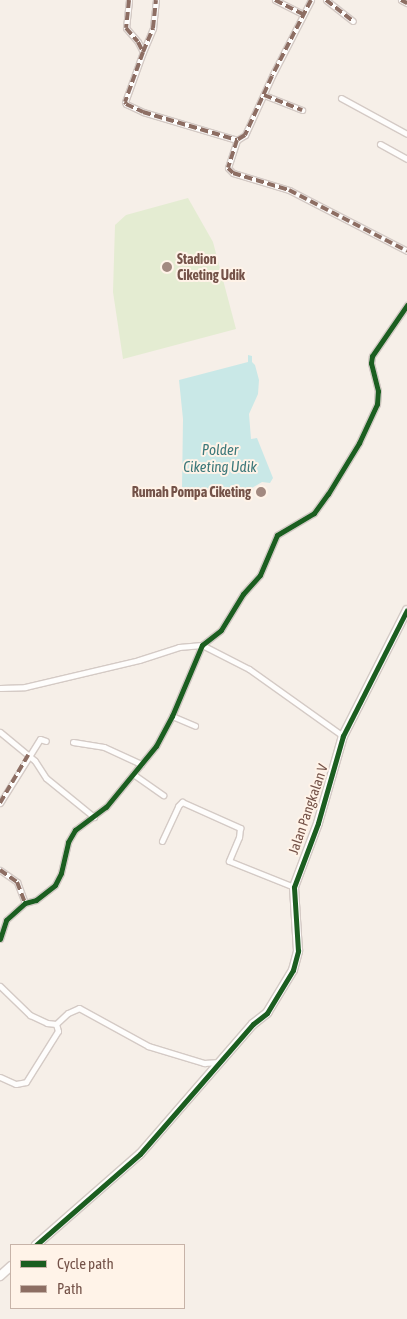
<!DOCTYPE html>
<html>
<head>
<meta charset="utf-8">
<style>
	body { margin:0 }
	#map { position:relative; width:407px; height:1319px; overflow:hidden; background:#f6efe8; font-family:"Asap Condensed",sans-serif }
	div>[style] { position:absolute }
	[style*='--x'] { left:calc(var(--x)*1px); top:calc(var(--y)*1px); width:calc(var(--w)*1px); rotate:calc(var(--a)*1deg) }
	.green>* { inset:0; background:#e4ecd2 }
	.water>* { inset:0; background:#c9e8e7 }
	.roads { filter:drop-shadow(1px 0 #d4cac5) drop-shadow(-1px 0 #d4cac5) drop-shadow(0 1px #d4cac5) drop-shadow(0 -1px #d4cac5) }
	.street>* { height:5px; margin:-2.5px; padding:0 2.5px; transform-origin:2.5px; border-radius:2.5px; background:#fefdfc }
	.secondary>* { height:8px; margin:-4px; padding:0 4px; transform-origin:4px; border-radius:4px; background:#fefdfc }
	.quiet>* { height:4px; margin-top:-2px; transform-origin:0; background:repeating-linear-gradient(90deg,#8d6e63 0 8px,transparent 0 12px) }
	.cycleway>* { height:5px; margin:-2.5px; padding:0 2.5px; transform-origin:2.5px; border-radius:2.5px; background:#1b5e20 }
	.dots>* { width:14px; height:14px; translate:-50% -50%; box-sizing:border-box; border:2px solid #fff3e8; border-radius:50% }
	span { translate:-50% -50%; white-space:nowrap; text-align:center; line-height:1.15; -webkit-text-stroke:4px #fff3e8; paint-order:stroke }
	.poi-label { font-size:14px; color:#745248; font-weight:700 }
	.left { translate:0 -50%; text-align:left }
	.right { translate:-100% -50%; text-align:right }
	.street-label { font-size:14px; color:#745248 }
	.water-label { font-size:15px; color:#3c787a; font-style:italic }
	.legend { position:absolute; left:10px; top:1244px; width:175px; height:65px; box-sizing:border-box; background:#fff3e8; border:1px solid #c7b3a8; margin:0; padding:6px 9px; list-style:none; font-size:15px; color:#745248 }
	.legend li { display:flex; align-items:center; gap:10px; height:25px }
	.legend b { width:25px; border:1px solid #c7b3a8 }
</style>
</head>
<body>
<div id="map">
	<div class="green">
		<i style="clip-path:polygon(188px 198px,213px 242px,236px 329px,123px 359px,113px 292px,115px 225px,126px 215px)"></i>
	</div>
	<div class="water">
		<i style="clip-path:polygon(248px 355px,252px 356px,252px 362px,255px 365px,259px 380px,258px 394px,249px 414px,251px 439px,257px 438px,273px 478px,270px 483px,262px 482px,237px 497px,182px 487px,183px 419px,179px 380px,248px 362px)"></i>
	</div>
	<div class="roads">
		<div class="street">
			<i style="--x:129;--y:0;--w:28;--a:96"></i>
			<i style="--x:126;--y:28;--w:18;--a:49"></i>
			<i style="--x:138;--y:42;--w:11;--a:63"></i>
			<i style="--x:143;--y:52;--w:53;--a:109.8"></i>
			<i style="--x:125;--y:102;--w:2;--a:63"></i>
			<i style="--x:126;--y:104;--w:19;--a:25"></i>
			<i style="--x:143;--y:112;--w:98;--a:16.6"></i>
			<i style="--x:275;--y:0;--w:31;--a:27"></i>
			<i style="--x:311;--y:0;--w:85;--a:117.2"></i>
			<i style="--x:272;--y:76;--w:65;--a:114.6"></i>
			<i style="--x:245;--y:135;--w:9;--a:148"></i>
			<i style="--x:237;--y:140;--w:29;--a:108"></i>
			<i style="--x:228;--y:168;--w:7;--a:45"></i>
			<i style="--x:233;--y:173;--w:59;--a:16.9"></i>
			<i style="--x:289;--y:190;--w:133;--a:27.3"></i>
			<i style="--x:326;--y:0;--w:34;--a:38"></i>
			<i style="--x:401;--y:0;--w:7;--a:27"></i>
			<i style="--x:143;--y:52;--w:26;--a:-67"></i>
			<i style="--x:153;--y:28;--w:28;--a:-84"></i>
			<i style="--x:264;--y:95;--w:41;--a:21.5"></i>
			<i style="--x:341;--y:98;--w:75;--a:28.6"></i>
			<i style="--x:380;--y:144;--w:31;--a:29"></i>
			<i style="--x:0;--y:688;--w:25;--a:-2"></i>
			<i style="--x:25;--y:687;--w:117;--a:-13.3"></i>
			<i style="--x:139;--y:660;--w:42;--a:-18"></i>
			<i style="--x:179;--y:647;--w:23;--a:-5"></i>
			<i style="--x:202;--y:645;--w:53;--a:27.1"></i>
			<i style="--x:249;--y:669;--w:115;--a:35.5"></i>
			<i style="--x:172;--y:716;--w:25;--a:23"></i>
			<i style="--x:0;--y:732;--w:45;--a:39.6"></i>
			<i style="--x:35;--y:761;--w:20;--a:57"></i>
			<i style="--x:46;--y:778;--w:62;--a:39.1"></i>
			<i style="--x:73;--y:742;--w:31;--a:9"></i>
			<i style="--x:104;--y:747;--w:41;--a:24.7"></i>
			<i style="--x:133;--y:774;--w:37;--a:35"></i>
			<i style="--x:0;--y:803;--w:75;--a:-58"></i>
			<i style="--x:40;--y:739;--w:6;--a:18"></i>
			<i style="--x:162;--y:841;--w:38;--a:-65"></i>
			<i style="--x:178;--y:806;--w:6;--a:-45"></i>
			<i style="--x:182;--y:802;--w:64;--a:24.1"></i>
			<i style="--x:240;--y:828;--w:9;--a:96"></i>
			<i style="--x:239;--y:837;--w:26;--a:113"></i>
			<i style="--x:229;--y:861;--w:70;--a:21.8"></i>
			<i style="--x:0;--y:870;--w:21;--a:35"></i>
			<i style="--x:17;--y:882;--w:22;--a:69"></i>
			<i style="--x:0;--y:939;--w:20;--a:-72"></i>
			<i style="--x:6;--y:920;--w:25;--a:-42"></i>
			<i style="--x:25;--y:903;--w:11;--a:-15"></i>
			<i style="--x:36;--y:900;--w:24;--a:-38"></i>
			<i style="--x:55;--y:885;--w:13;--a:-63"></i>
			<i style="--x:61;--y:873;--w:32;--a:-77"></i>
			<i style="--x:68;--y:842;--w:14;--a:-60"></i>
			<i style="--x:75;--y:830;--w:39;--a:-37"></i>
			<i style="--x:106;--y:807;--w:79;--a:-50.7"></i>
			<i style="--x:156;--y:746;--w:34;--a:-62"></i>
			<i style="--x:172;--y:716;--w:77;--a:-67.1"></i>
			<i style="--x:202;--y:645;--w:24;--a:-38"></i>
			<i style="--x:221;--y:630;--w:42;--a:-58.6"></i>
			<i style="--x:243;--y:594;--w:25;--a:-48"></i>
			<i style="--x:260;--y:575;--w:43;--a:-67"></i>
			<i style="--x:277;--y:535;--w:43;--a:-30.7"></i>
			<i style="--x:314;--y:513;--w:24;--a:-54"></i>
			<i style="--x:328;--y:494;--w:60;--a:-58.7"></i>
			<i style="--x:359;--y:443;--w:43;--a:-65.2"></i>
			<i style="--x:377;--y:404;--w:13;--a:-86"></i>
			<i style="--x:378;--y:391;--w:29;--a:-104"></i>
			<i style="--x:371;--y:363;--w:7;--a:-82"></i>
			<i style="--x:372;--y:356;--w:62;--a:-55.5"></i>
			<i style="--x:0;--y:986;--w:42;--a:44"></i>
			<i style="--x:30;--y:1015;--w:19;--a:25"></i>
			<i style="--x:47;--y:1023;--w:9;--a:6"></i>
			<i style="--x:56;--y:1024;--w:16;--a:-43"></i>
			<i style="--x:68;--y:1013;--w:12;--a:-24"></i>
			<i style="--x:79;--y:1008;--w:79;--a:28.8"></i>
			<i style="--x:148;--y:1046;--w:59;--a:16.9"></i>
			<i style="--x:204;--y:1063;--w:16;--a:-4"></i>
			<i style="--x:0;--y:1077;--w:17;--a:24"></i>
			<i style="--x:16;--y:1084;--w:10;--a:-11"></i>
			<i style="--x:26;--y:1082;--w:60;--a:-57.9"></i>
			<i style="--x:58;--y:1031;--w:7;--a:-106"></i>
		</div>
		<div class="secondary">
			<i style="--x:36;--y:1245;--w:138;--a:-41.2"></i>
			<i style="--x:140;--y:1154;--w:172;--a:-49"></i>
			<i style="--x:253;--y:1024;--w:18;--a:-38"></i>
			<i style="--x:267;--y:1013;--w:50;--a:-58.8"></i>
			<i style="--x:293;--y:970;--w:20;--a:-75"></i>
			<i style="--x:298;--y:951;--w:64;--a:-93.6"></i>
			<i style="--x:294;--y:887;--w:68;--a:-69.4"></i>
			<i style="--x:318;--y:823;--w:91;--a:-74"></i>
			<i style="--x:343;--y:736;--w:141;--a:-63.1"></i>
			<i style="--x:0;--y:1276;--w:15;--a:-42"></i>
		</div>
	</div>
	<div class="quiet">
		<i style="--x:129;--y:0;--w:28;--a:96"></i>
		<i style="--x:126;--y:28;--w:18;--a:49"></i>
		<i style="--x:138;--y:42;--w:11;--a:63"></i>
		<i style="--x:143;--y:52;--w:53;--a:109.8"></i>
		<i style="--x:125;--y:102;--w:2;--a:63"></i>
		<i style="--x:126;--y:104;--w:19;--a:25"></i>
		<i style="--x:143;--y:112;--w:98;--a:16.6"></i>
		<i style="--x:275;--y:0;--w:31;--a:27"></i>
		<i style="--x:311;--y:0;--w:85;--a:117.2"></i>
		<i style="--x:272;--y:76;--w:65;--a:114.6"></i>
		<i style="--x:245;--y:135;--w:9;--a:148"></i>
		<i style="--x:237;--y:140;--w:29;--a:108"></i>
		<i style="--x:228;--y:168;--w:7;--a:45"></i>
		<i style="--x:233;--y:173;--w:59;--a:16.9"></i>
		<i style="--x:289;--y:190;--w:133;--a:27.3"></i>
		<i style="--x:326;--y:0;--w:34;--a:38"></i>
		<i style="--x:401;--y:0;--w:7;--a:27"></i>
		<i style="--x:143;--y:52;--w:26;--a:-67"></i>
		<i style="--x:153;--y:28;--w:28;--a:-84"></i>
		<i style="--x:264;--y:95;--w:41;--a:21.5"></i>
		<i style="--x:0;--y:803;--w:56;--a:-59.7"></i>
		<i style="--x:0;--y:870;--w:21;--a:35"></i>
		<i style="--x:17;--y:882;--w:22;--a:69"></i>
	</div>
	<div class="cycleway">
		<i style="--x:0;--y:939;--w:20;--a:-72"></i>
		<i style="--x:6;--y:920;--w:25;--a:-42"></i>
		<i style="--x:25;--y:903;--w:11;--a:-15"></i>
		<i style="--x:36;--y:900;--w:24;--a:-38"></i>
		<i style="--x:55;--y:885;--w:13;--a:-63"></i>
		<i style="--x:61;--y:873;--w:32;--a:-77"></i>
		<i style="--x:68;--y:842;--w:14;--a:-60"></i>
		<i style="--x:75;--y:830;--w:39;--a:-37"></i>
		<i style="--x:106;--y:807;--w:79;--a:-50.7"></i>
		<i style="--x:156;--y:746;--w:34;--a:-62"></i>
		<i style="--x:172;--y:716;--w:77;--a:-67.1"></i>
		<i style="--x:202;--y:645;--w:24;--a:-38"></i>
		<i style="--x:221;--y:630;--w:42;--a:-58.6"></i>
		<i style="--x:243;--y:594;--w:25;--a:-48"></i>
		<i style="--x:260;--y:575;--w:43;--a:-67"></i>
		<i style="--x:277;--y:535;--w:43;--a:-30.7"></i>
		<i style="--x:314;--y:513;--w:24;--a:-54"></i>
		<i style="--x:328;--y:494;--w:60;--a:-58.7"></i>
		<i style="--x:359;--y:443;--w:43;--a:-65.2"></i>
		<i style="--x:377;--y:404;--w:13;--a:-86"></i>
		<i style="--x:378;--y:391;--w:29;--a:-104"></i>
		<i style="--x:371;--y:363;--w:7;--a:-82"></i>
		<i style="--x:372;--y:356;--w:62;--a:-55.5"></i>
		<i style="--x:36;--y:1245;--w:138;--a:-41.2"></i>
		<i style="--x:140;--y:1154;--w:172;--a:-49"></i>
		<i style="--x:253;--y:1024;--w:18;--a:-38"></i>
		<i style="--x:267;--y:1013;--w:50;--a:-58.8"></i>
		<i style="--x:293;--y:970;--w:20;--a:-75"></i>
		<i style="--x:298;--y:951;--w:64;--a:-93.6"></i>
		<i style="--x:294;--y:887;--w:68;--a:-69.4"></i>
		<i style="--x:318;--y:823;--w:91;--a:-74"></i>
		<i style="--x:343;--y:736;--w:141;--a:-63.1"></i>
	</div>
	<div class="dots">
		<i style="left:167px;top:267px;background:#a28980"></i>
		<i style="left:261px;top:492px;background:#a28980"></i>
	</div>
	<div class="poi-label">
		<span class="left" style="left:177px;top:267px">Stadion<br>Ciketing Udik</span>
		<span class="right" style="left:251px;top:492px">Rumah Pompa Ciketing</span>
	</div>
	<div class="street-label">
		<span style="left:308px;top:809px;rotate:-71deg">Jalan Pangkalan V</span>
	</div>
	<div class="water-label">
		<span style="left:220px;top:458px">Polder<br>Ciketing Udik</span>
	</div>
	<ul class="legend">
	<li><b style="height:6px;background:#1b5e20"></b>Cycle path</li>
	<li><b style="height:6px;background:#8d6e63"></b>Path</li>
	</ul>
</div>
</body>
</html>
